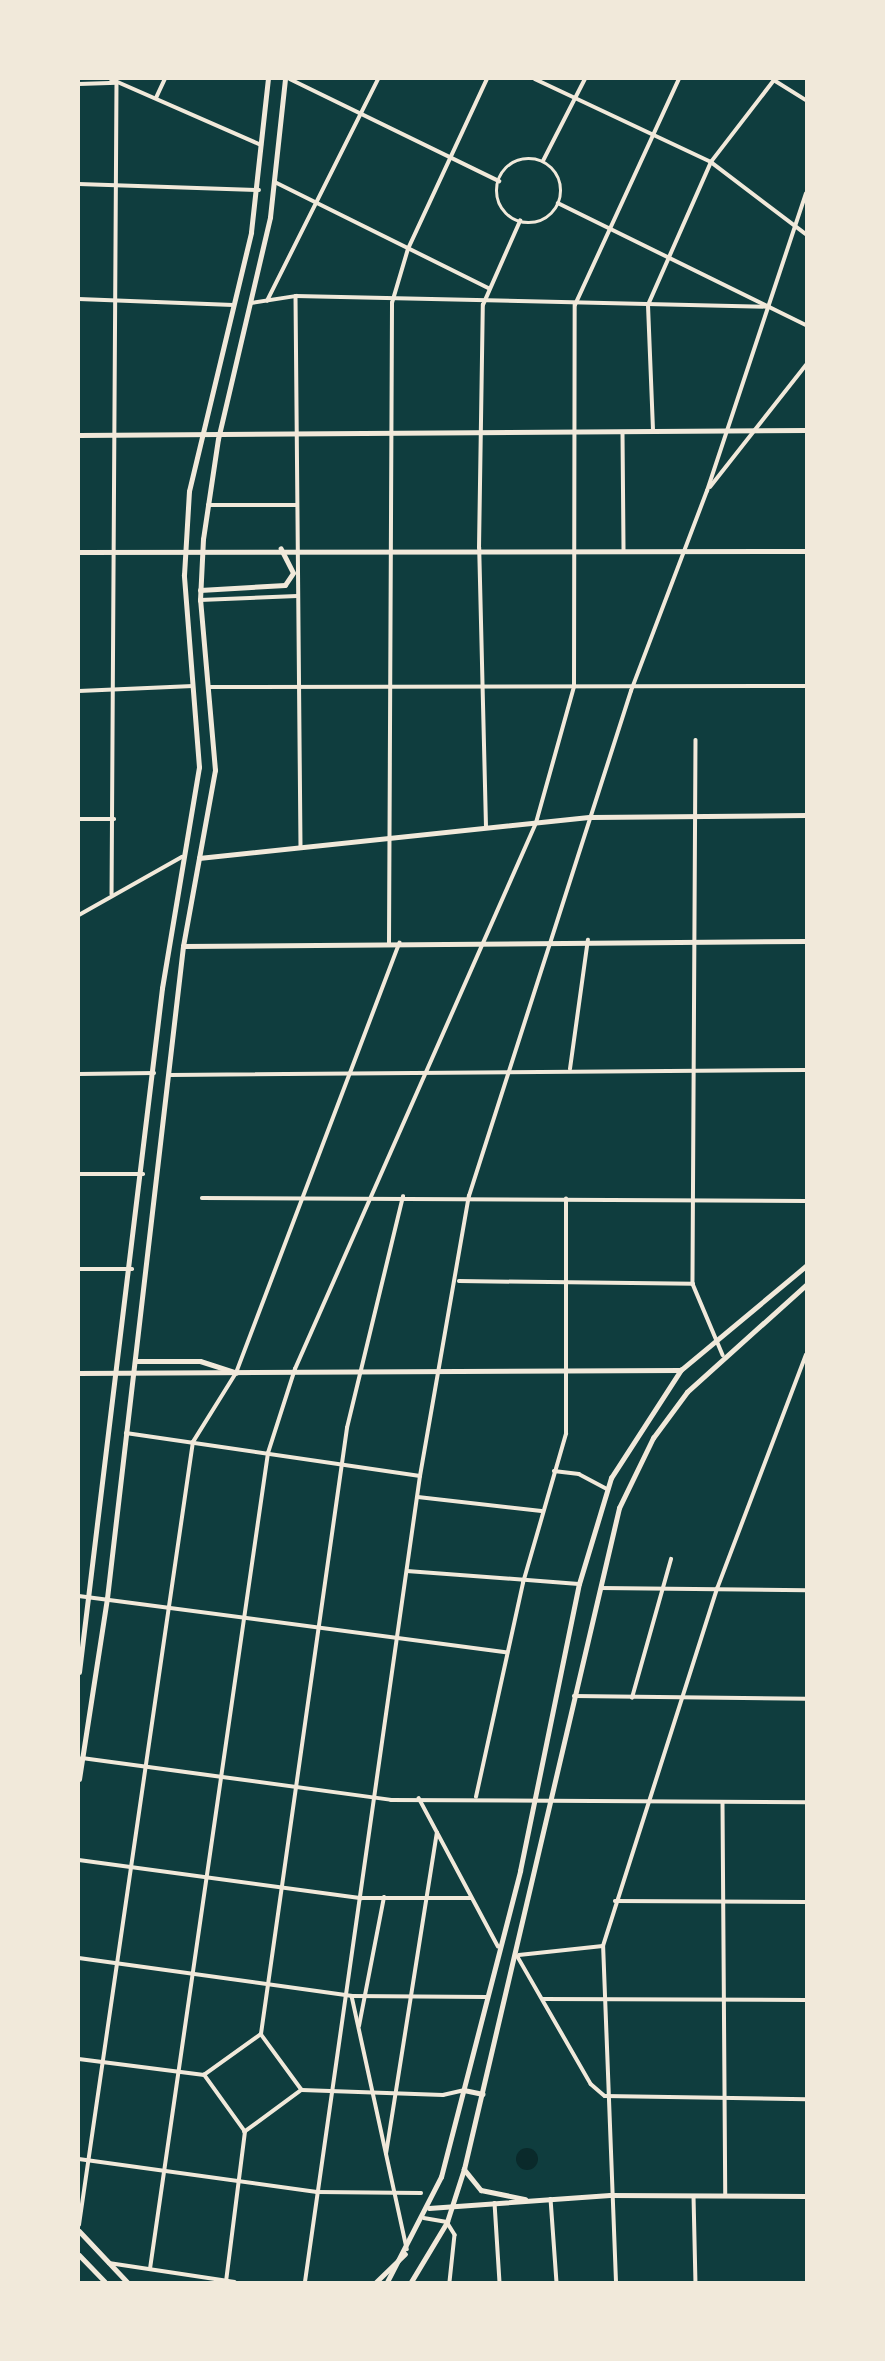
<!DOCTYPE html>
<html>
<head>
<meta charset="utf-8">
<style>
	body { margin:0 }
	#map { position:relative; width:885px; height:2361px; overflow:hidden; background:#0f3d3e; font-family:"Source Sans 3",sans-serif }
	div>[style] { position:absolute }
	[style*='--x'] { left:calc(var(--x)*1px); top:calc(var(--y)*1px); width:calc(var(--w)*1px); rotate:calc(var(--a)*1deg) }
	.water>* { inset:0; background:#0a2a2b }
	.round { border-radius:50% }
	.minor>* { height:3.5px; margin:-1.75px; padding:0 1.75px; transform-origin:1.75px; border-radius:1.75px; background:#f1e9da }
	.minor>.ring { margin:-1.75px; padding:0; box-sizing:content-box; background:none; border:3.5px solid #f1e9da; border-radius:50% }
	.tertiary>* { height:4.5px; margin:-2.25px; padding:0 2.25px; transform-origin:2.25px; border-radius:2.25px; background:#f1e9da }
	.secondary>* { height:4.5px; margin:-2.25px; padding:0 2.25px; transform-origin:2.25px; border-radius:2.25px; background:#f1e9da }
	.primary>* { height:5px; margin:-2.5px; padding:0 2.5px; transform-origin:2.5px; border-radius:2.5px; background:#f1e9da }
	span { translate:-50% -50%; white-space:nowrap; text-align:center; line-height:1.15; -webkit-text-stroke:5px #f1e9da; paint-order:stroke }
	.frame { position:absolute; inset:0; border:80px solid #f1e9da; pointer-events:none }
</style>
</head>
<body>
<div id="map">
	<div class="water">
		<i class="round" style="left:516px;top:2148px;width:22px;height:22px"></i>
	</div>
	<div class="minor">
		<i style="--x:111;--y:79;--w:164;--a:23.7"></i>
		<i style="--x:290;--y:79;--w:233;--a:26"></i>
		<i style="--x:535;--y:79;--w:195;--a:25.2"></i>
		<i style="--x:711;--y:162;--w:119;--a:37.2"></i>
		<i style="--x:774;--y:80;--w:38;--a:32"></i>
		<i style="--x:79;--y:84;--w:38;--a:-2"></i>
		<i style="--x:117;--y:83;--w:811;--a:90.35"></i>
		<i style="--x:156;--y:98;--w:21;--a:-65"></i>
		<i class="ring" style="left:497px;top:159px;width:60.5px;height:60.5px"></i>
		<i style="--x:543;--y:161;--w:92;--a:-62.9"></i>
		<i style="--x:275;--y:182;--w:239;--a:26.4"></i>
		<i style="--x:79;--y:184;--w:180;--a:1.9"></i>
		<i style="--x:558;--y:203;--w:276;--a:26.2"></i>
		<i style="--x:296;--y:296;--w:552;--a:89.48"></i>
		<i style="--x:79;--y:299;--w:154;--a:2.2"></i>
		<i style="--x:267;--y:301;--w:248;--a:-63.4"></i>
		<i style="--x:251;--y:303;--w:46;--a:-8.8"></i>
		<i style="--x:296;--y:296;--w:473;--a:1.3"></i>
		<i style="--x:653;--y:430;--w:125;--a:-92.3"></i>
		<i style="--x:648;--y:305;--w:156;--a:-66.2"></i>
		<i style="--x:711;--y:162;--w:105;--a:-52.4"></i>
		<i style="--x:623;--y:433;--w:117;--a:89.5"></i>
		<i style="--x:710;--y:487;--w:155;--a:-51.8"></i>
		<i style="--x:208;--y:505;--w:89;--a:0"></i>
		<i style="--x:200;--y:600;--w:97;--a:-2.4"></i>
		<i style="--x:209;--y:687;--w:597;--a:-0.1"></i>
		<i style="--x:79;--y:691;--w:114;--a:-2.5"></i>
		<i style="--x:696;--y:740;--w:544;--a:90.32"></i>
		<i style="--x:693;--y:1284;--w:77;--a:67.1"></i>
		<i style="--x:79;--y:819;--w:35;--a:0"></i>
		<i style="--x:486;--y:827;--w:279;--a:-91.4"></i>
		<i style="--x:479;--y:548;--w:243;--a:-89.1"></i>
		<i style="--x:483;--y:305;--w:92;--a:-66.2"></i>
		<i style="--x:79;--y:915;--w:118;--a:-29.4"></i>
		<i style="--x:389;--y:943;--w:640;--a:-89.73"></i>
		<i style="--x:392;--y:303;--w:56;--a:-73.5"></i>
		<i style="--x:408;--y:249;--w:187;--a:-65.1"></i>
		<i style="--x:570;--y:1069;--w:130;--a:-82.1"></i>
		<i style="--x:79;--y:1074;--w:75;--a:-0.8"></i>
		<i style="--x:170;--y:1075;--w:636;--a:-0.45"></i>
		<i style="--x:79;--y:1174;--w:64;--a:0"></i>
		<i style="--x:202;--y:1198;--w:604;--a:0.28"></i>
		<i style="--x:79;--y:1269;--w:53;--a:0"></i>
		<i style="--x:459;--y:1281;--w:234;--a:0.7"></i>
		<i style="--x:126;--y:1433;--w:297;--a:8.3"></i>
		<i style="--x:554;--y:1471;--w:25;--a:7"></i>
		<i style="--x:579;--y:1474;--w:32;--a:28"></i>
		<i style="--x:418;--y:1497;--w:124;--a:6.5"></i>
		<i style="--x:407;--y:1571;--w:172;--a:4.3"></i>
		<i style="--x:601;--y:1588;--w:205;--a:0.6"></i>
		<i style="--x:79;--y:1596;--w:432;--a:7.5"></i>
		<i style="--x:574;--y:1696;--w:232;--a:0.7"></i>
		<i style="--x:632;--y:1698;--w:144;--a:-74.3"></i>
		<i style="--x:82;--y:1758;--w:312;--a:7.7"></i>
		<i style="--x:391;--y:1800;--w:415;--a:0.3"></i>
		<i style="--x:476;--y:1797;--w:219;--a:-77.6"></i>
		<i style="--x:523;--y:1583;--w:155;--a:-73.9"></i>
		<i style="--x:566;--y:1434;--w:235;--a:-90"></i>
		<i style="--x:419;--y:1798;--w:168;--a:61.9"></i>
		<i style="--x:723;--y:1803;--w:393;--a:89.6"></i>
		<i style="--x:79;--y:1860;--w:285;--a:7.7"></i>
		<i style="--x:361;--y:1898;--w:110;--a:0"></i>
		<i style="--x:615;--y:1901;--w:191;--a:0.3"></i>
		<i style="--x:519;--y:1955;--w:84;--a:-6.1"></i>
		<i style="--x:518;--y:1957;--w:146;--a:60.1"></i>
		<i style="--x:591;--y:2084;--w:18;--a:41"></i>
		<i style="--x:605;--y:2096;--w:201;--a:0.9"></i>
		<i style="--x:79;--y:1958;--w:276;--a:7.9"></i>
		<i style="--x:352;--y:1996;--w:134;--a:0.4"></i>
		<i style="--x:352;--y:1996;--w:259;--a:77.7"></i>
		<i style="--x:543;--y:1999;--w:263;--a:0.2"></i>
		<i style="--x:359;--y:2026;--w:131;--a:-79"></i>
		<i style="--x:261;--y:2034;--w:612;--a:-81.92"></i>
		<i style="--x:347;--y:1428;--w:238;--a:-76.4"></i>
		<i style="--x:261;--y:2034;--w:69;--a:53.8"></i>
		<i style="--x:302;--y:2090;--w:71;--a:143.6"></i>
		<i style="--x:245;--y:2132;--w:70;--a:-125.7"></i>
		<i style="--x:204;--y:2075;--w:70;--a:-35.7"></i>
		<i style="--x:79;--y:2059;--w:126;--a:7.3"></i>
		<i style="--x:302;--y:2090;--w:141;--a:2"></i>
		<i style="--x:443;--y:2095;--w:22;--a:-13"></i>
		<i style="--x:386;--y:2154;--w:325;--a:-81"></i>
		<i style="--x:79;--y:2159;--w:240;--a:7.9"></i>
		<i style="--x:317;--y:2192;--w:104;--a:0.6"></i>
		<i style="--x:694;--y:2196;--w:86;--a:88.7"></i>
		<i style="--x:551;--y:2199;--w:83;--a:85.9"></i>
		<i style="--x:495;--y:2203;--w:79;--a:86.4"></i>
		<i style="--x:424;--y:2218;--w:23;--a:10"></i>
		<i style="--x:447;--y:2222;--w:15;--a:58"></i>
		<i style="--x:455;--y:2235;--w:47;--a:96.1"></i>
		<i style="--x:79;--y:2225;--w:791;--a:-81.72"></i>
		<i style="--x:193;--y:1442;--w:81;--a:-58.1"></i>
		<i style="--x:236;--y:1373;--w:460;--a:-69.2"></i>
		<i style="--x:109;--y:2263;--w:127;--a:8.6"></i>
		<i style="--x:150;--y:2269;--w:824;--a:-81.77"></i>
		<i style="--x:268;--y:1453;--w:88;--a:-72.2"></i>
		<i style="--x:295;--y:1369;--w:597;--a:-66.18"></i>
		<i style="--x:536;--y:823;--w:141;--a:-74.4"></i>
		<i style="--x:574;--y:687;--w:382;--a:-89.9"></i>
		<i style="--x:575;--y:305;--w:249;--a:-65.3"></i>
		<i style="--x:226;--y:2282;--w:151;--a:-82.8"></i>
		<i style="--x:305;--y:2282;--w:814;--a:-81.88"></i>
		<i style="--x:420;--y:1476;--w:284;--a:-80.1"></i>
		<i style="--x:469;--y:1196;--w:530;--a:-72.21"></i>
		<i style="--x:631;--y:691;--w:214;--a:-69.2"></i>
		<i style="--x:707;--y:491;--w:313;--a:-71.6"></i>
		<i style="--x:616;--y:2282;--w:336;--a:-92.2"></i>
		<i style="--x:603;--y:1946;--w:375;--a:-72.3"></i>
		<i style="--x:717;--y:1589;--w:250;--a:-69.2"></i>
	</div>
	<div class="tertiary">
		<i style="--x:200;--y:590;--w:85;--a:-3.4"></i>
		<i style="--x:285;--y:585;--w:14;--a:-56"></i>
		<i style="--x:293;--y:573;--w:27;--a:-117"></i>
		<i style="--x:199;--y:858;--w:394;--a:-6"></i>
		<i style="--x:591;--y:817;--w:215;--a:-0.5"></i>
		<i style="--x:183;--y:946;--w:623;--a:-0.46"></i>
		<i style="--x:464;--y:2169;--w:27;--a:51"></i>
		<i style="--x:481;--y:2190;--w:45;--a:11.6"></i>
		<i style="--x:429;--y:2208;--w:181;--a:-4.1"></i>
		<i style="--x:610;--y:2195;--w:196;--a:0.3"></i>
		<i style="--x:376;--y:2282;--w:40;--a:-44"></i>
	</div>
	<div class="secondary">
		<i style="--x:79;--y:435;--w:727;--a:-0.39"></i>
		<i style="--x:79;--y:552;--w:727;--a:-0.08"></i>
		<i style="--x:79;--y:1373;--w:601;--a:-0.29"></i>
		<i style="--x:464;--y:2090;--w:19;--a:12"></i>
		<i style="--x:387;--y:2282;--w:118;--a:-62.8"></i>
		<i style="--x:441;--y:2177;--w:316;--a:-75.5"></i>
		<i style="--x:520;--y:1871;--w:293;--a:-78.4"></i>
		<i style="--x:579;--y:1584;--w:111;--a:-73.2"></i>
		<i style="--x:611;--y:1478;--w:129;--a:-57.1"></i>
		<i style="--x:681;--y:1370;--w:163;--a:-39.8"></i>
		<i style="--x:411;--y:2282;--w:70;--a:-59"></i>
		<i style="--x:447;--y:2222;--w:56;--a:-72.2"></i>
		<i style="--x:464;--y:2169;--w:679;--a:-76.8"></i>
		<i style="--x:619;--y:1508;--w:78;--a:-64.1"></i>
		<i style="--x:653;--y:1438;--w:57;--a:-53.5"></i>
		<i style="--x:687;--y:1392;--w:160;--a:-42"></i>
	</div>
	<div class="primary">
		<i style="--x:136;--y:1361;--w:64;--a:0"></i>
		<i style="--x:200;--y:1361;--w:38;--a:18"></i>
		<i style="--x:79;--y:1672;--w:689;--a:-83.08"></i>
		<i style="--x:162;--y:988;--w:224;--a:-80.5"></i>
		<i style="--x:199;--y:767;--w:193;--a:-94.5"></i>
		<i style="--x:184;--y:575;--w:84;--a:-86.6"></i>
		<i style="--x:189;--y:491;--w:266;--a:-76.5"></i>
		<i style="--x:251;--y:232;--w:154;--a:-83.7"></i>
		<i style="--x:79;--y:1779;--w:183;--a:-81.2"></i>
		<i style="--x:107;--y:1598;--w:656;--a:-83.35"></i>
		<i style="--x:183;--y:946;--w:179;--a:-79.7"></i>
		<i style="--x:215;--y:770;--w:171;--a:-95"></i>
		<i style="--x:200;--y:600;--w:61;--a:-87.2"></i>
		<i style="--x:203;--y:539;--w:101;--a:-81.5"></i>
		<i style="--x:218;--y:439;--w:228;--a:-76.8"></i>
		<i style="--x:270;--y:217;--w:139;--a:-83.8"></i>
		<i style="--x:79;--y:2231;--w:70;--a:46.7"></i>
		<i style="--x:79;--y:2255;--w:37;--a:46"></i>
	</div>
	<div class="frame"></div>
</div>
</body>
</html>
